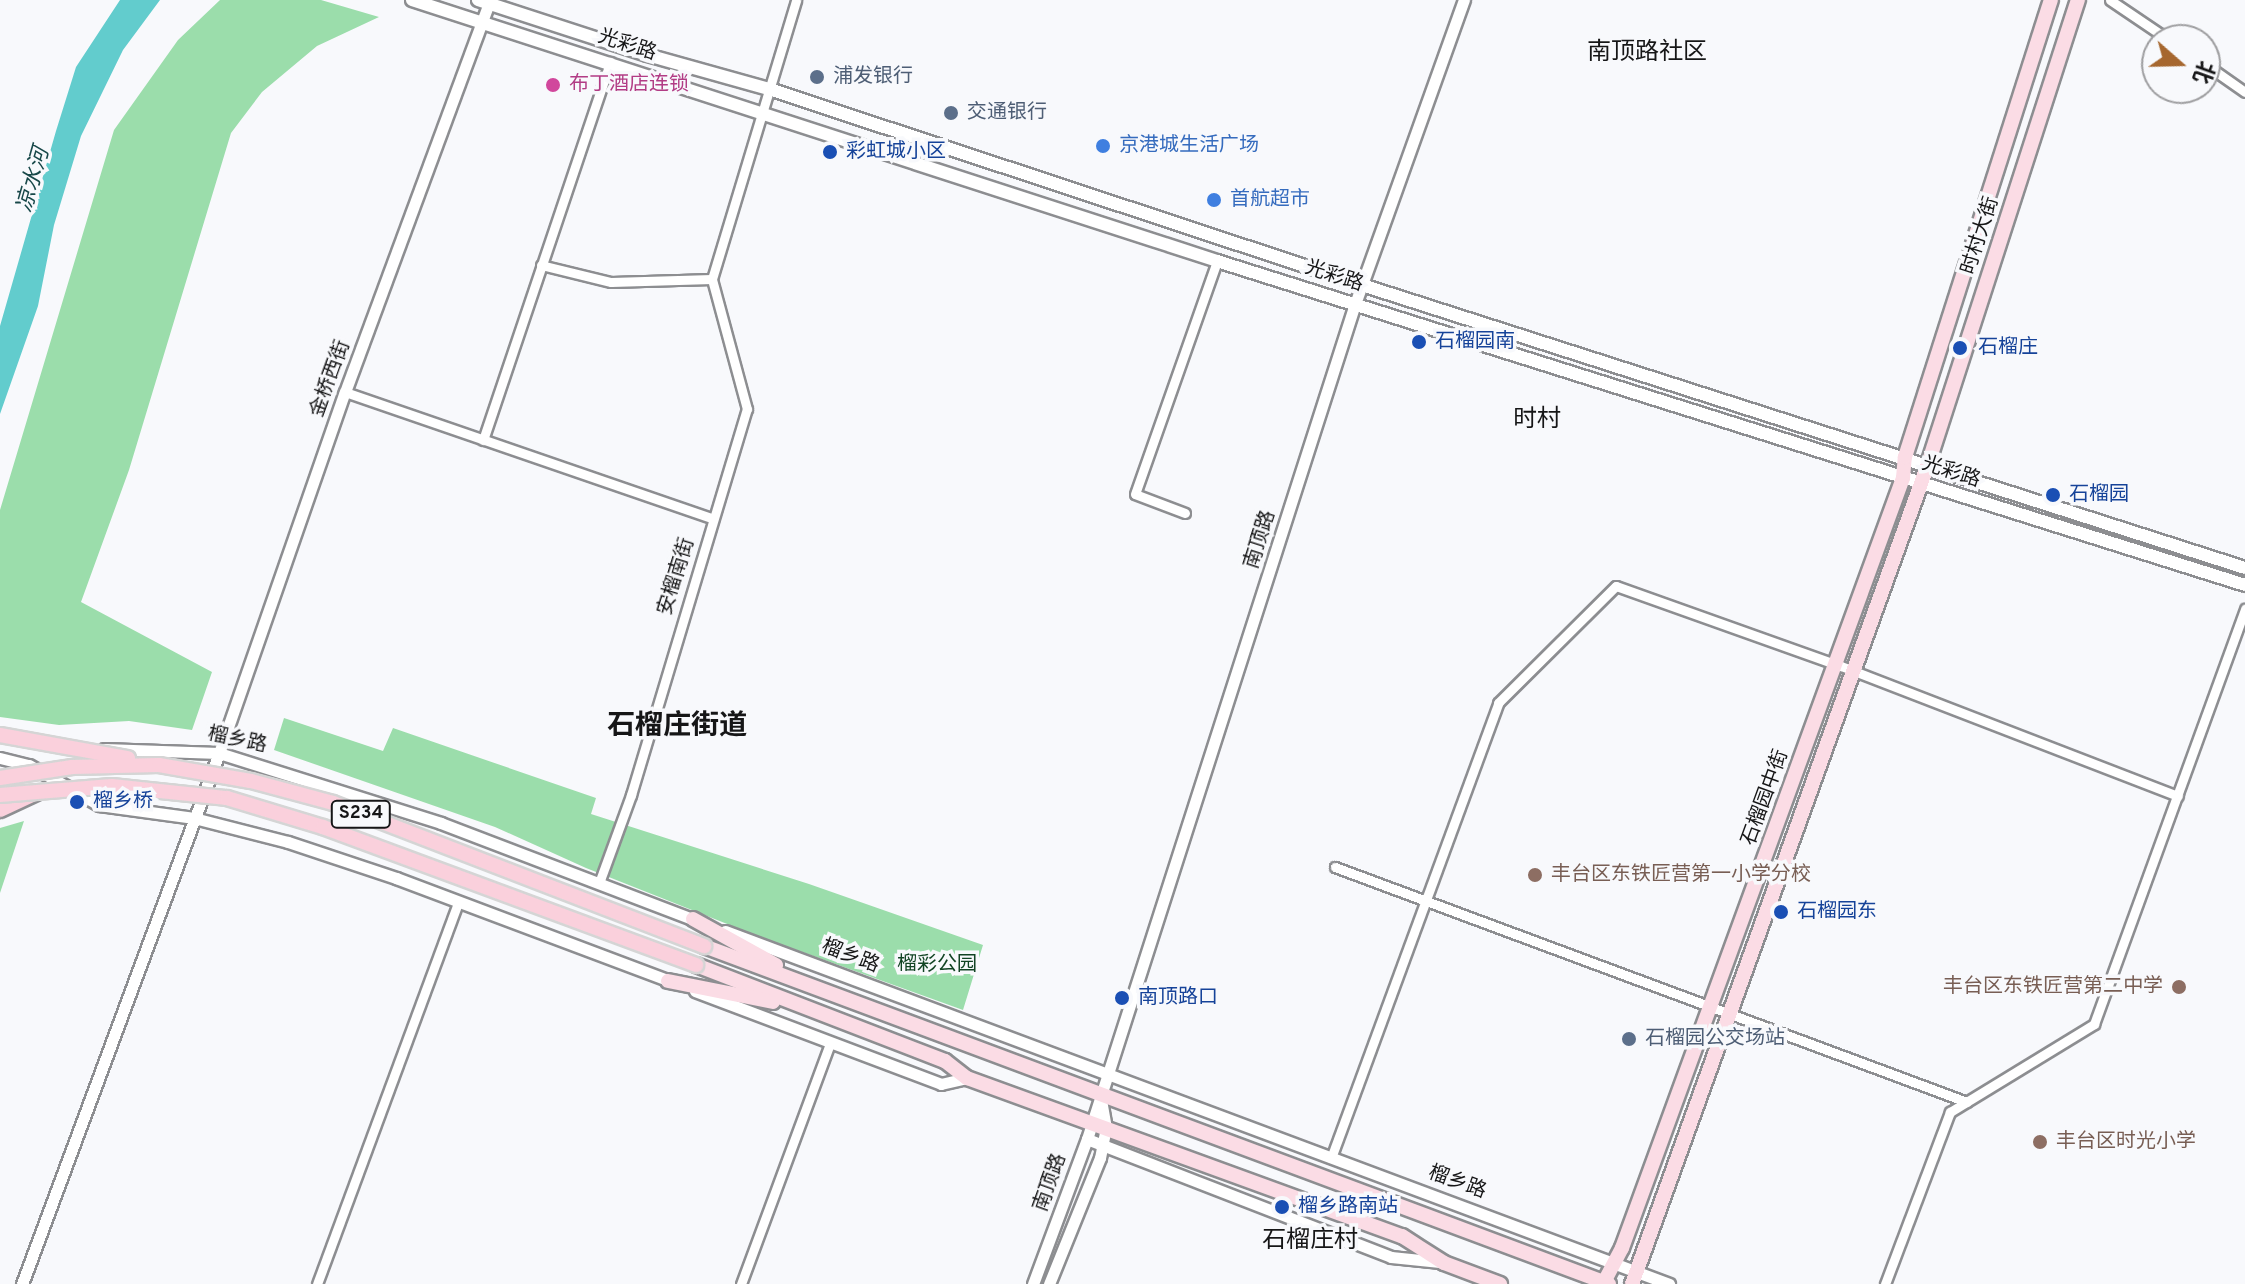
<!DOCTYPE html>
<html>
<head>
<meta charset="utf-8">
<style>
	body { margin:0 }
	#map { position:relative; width:2245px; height:1284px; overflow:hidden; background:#f8f9fc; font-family:Overpass,"Noto Sans SC",sans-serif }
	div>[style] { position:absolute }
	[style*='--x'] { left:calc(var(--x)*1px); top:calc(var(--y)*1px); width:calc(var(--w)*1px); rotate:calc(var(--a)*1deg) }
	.green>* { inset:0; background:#9bddab }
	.water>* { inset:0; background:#62cccd }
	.roads { filter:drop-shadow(2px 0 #8d8e91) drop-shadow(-2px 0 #8d8e91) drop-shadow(0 2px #8d8e91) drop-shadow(0 -2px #8d8e91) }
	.minor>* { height:9px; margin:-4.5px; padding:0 4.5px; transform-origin:4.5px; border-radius:4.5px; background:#fff }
	.tertiary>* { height:11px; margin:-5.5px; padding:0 5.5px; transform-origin:5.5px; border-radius:5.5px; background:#fff }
	.secondary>* { height:12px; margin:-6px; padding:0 6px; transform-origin:6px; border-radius:6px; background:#fff }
	.primary>* { height:14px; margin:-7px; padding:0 7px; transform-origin:7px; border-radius:7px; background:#fbdce5 }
	.trunk>* { height:14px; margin:-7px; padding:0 7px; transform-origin:7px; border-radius:7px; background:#fad0dc }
	.bridges { filter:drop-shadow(2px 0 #d5d5d5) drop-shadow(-2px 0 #d5d5d5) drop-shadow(0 2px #d5d5d5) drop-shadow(0 -2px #d5d5d5) }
	.trunk-bridge>* { height:14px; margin:-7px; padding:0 7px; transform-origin:7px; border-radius:7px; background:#fad0dc }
	.dots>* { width:22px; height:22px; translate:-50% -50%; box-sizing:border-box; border:4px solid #f8f9fc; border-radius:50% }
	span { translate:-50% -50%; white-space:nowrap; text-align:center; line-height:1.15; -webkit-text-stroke:7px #f8f9fc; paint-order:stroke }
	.shield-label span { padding:2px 6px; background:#f8f9fc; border:2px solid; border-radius:6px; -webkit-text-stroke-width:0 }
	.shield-label { font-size:18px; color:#161617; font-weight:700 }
	.street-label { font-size:20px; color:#161617 }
	.service-label { font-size:20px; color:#4e5e75 }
	.left { translate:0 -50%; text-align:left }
	.hotel-label { font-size:20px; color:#b23c85 }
	.shop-label { font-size:20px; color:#366cbe }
	.transit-label { font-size:20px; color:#164399 }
	.education-label { font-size:20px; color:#785e54 }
	.right { translate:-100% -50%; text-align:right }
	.park-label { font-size:20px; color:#124424 }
	.water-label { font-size:22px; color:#184849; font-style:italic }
	.quarter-label { font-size:24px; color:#161617 }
	.district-label { font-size:28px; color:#161617; font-weight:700 }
	.north { position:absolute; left:2141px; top:24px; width:80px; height:80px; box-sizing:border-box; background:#f8f9fc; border:2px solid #9e9ea0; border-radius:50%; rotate:110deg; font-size:22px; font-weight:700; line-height:32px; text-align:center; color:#161617 }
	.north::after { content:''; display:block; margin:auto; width:28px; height:36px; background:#a6672f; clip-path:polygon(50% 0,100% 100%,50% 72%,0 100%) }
</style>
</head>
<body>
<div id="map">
	<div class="green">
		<i style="clip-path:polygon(220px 0,321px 0,379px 17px,317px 46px,262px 92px,231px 133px,129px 470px,81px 602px,212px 672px,192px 730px,129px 721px,59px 725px,0 717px,0 510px,114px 130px,178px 40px)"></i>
		<i style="clip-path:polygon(284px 718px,383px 751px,393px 728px,596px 798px,591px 814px,809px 884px,983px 945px,963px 1010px,755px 935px,586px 868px,495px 827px,274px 750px)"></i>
		<i style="clip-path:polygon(24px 821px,0 893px,0 828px)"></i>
	</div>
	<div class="water">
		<i style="clip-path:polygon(120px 0,160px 0,123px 50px,81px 136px,54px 225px,38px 306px,0 414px,0 326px,56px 131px,76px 67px)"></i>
	</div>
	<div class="roads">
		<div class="minor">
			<i style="--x:2110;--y:0;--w:71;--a:34.1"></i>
			<i style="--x:2205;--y:64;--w:49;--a:35"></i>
			<i style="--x:541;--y:265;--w:72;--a:13.7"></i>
			<i style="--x:611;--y:282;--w:101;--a:-1.7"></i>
			<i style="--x:712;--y:279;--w:291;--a:-73.2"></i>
			<i style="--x:345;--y:392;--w:389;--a:19"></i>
			<i style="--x:483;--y:440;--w:399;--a:-71.4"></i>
			<i style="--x:1185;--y:513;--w:53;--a:-159.2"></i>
			<i style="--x:1135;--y:494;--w:247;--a:-70.6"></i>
			<i style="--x:1335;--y:867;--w:674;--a:20.4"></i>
			<i style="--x:599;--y:883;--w:94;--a:-70"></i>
			<i style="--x:631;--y:795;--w:403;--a:-73.3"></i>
			<i style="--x:747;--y:409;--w:135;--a:-105.1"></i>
			<i style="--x:1331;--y:1158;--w:485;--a:-69.8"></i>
			<i style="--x:1498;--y:703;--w:166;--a:-44.8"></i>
			<i style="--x:1616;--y:586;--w:239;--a:19.6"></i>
			<i style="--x:1841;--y:666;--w:361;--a:21.1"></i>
			<i style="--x:317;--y:1284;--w:407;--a:-69.7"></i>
			<i style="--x:741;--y:1284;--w:257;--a:-69.7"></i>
			<i style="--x:1885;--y:1284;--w:184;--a:-69.3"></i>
			<i style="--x:1950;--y:1112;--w:169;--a:-31.4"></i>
			<i style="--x:2094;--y:1024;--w:442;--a:-70"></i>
		</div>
		<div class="tertiary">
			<i style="--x:104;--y:749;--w:115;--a:2"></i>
			<i style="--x:219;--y:753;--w:233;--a:17.5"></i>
			<i style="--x:441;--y:823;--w:275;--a:20.9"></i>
			<i style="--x:0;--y:758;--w:30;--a:14"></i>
			<i style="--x:29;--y:765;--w:81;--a:29.7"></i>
			<i style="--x:99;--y:805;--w:96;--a:7.8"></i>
			<i style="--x:194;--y:818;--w:97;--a:14.3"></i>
			<i style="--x:288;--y:842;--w:114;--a:18.4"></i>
			<i style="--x:396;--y:878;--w:298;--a:20.6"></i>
			<i style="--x:725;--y:931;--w:1008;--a:20.5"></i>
			<i style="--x:695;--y:991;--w:263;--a:20.7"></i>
			<i style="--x:941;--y:1084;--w:27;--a:-13"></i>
			<i style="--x:1087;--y:1139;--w:326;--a:21.2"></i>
			<i style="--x:1391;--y:1257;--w:49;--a:5.8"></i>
			<i style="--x:22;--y:1284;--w:566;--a:-69.65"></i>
			<i style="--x:219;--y:753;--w:382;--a:-70.8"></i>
			<i style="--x:345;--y:392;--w:415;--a:-69.7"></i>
			<i style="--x:1033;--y:1284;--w:155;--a:-69.6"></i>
			<i style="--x:1087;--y:1139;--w:877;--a:-72.21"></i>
			<i style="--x:1355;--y:304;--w:323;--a:-70.3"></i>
			<i style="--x:1049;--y:1284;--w:136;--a:-68"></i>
			<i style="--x:1100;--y:1158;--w:31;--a:-79"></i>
			<i style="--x:1106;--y:1128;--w:29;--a:-100"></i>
		</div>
		<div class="secondary">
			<i style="--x:412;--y:0;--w:846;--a:17.96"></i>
			<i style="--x:1217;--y:261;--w:1078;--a:17.49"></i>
			<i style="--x:478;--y:0;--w:178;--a:18"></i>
			<i style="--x:647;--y:55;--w:127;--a:15.6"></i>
			<i style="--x:769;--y:89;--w:625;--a:18.29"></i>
			<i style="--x:1362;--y:285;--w:927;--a:17.77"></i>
		</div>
		<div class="primary">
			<i style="--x:693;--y:919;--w:95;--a:29"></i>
			<i style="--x:704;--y:946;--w:966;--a:20.48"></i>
			<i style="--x:696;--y:965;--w:267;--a:21.1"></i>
			<i style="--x:945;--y:1061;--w:28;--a:38"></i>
			<i style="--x:967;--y:1078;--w:463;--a:20"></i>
			<i style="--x:1402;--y:1236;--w:50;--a:32.7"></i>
			<i style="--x:1444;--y:1263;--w:60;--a:20.6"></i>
			<i style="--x:668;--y:981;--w:107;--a:11.3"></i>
			<i style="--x:1603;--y:1284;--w:41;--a:-62.2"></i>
			<i style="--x:1622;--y:1248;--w:820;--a:-69.95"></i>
			<i style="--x:1903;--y:478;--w:21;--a:-85"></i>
			<i style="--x:1905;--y:457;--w:480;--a:-72.3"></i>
			<i style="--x:1632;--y:1284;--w:872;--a:-70.15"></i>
			<i style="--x:1928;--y:464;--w:488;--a:-72.1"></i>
		</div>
		<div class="trunk">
			<i style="--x:0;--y:810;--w:40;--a:-25"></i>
		</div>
	</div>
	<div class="bridges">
		<div class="trunk-bridge">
			<i style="--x:0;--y:735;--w:130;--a:10.2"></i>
			<i style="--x:0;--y:778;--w:73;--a:-8.7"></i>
			<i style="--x:72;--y:767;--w:87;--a:-1.3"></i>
			<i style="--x:159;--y:765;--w:93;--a:9.9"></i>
			<i style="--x:251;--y:781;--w:85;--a:15"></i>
			<i style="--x:333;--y:803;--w:398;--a:21.1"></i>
			<i style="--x:0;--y:795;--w:112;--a:-4.6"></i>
			<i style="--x:112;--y:786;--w:116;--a:6"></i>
			<i style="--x:227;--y:798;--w:100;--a:16.8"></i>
			<i style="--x:323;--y:827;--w:398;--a:20.3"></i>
		</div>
	</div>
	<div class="dots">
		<i style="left:817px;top:77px;background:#5c6f8a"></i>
		<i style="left:553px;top:85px;background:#d1479c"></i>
		<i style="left:951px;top:113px;background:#5c6f8a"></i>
		<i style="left:1103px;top:146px;background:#3f7fe0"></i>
		<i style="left:830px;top:152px;background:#1a4fb4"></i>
		<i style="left:1214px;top:200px;background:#3f7fe0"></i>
		<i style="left:1419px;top:342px;background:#1a4fb4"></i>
		<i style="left:1960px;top:348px;background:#1a4fb4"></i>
		<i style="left:2053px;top:495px;background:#1a4fb4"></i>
		<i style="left:77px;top:802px;background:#1a4fb4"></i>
		<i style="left:1535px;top:875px;background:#8d6e63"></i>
		<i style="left:1781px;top:912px;background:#1a4fb4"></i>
		<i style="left:2179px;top:987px;background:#8d6e63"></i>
		<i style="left:1122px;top:998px;background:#1a4fb4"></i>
		<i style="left:1629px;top:1039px;background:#5c6f8a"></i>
		<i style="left:2040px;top:1142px;background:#8d6e63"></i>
		<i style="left:1282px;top:1207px;background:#1a4fb4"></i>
	</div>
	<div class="shield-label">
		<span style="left:361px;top:814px">S234</span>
	</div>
	<div class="street-label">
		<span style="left:627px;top:46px;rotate:18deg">光彩路</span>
		<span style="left:1981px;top:236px;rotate:-72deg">时村大街</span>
		<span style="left:1334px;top:277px;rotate:18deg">光彩路</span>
		<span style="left:331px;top:379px;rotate:-70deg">金桥西街</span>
		<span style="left:1951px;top:473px;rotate:18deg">光彩路</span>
		<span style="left:1261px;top:540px;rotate:-72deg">南顶路</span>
		<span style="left:677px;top:577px;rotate:-73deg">安榴南街</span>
		<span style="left:237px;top:741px;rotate:12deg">榴乡路</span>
		<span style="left:1766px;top:798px;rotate:-70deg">石榴园中街</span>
		<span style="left:850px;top:957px;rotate:21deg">榴乡路</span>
		<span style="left:1051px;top:1183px;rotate:-70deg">南顶路</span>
		<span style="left:1457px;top:1183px;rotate:20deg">榴乡路</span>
	</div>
	<div class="service-label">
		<span class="left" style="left:833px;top:77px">浦发银行</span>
		<span class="left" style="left:967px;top:113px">交通银行</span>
		<span class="left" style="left:1645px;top:1039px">石榴园公交场站</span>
	</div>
	<div class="hotel-label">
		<span class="left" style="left:569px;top:85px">布丁酒店连锁</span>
	</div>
	<div class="shop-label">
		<span class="left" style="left:1119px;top:146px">京港城生活广场</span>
		<span class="left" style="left:1230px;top:200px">首航超市</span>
	</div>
	<div class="transit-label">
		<span class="left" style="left:846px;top:152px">彩虹城小区</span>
		<span class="left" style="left:1435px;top:342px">石榴园南</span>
		<span class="left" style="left:1978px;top:348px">石榴庄</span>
		<span class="left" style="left:2069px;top:495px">石榴园</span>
		<span class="left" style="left:93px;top:802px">榴乡桥</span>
		<span class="left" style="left:1797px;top:912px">石榴园东</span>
		<span class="left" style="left:1138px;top:998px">南顶路口</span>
		<span class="left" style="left:1298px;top:1207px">榴乡路南站</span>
	</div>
	<div class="education-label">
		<span class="left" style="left:1551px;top:875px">丰台区东铁匠营第一小学分校</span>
		<span class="right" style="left:2163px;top:987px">丰台区东铁匠营第二中学</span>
		<span class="left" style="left:2056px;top:1142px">丰台区时光小学</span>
	</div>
	<div class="park-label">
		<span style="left:937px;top:965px">榴彩公园</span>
	</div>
	<div class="water-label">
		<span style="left:34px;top:180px;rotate:-74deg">凉水河</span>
	</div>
	<div class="quarter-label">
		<span style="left:1647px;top:54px">南顶路社区</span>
		<span style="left:1537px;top:421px">时村</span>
		<span style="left:1310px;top:1242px">石榴庄村</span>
	</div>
	<div class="district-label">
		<span style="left:677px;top:727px">石榴庄街道</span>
	</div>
	<div class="north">北</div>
</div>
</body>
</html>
